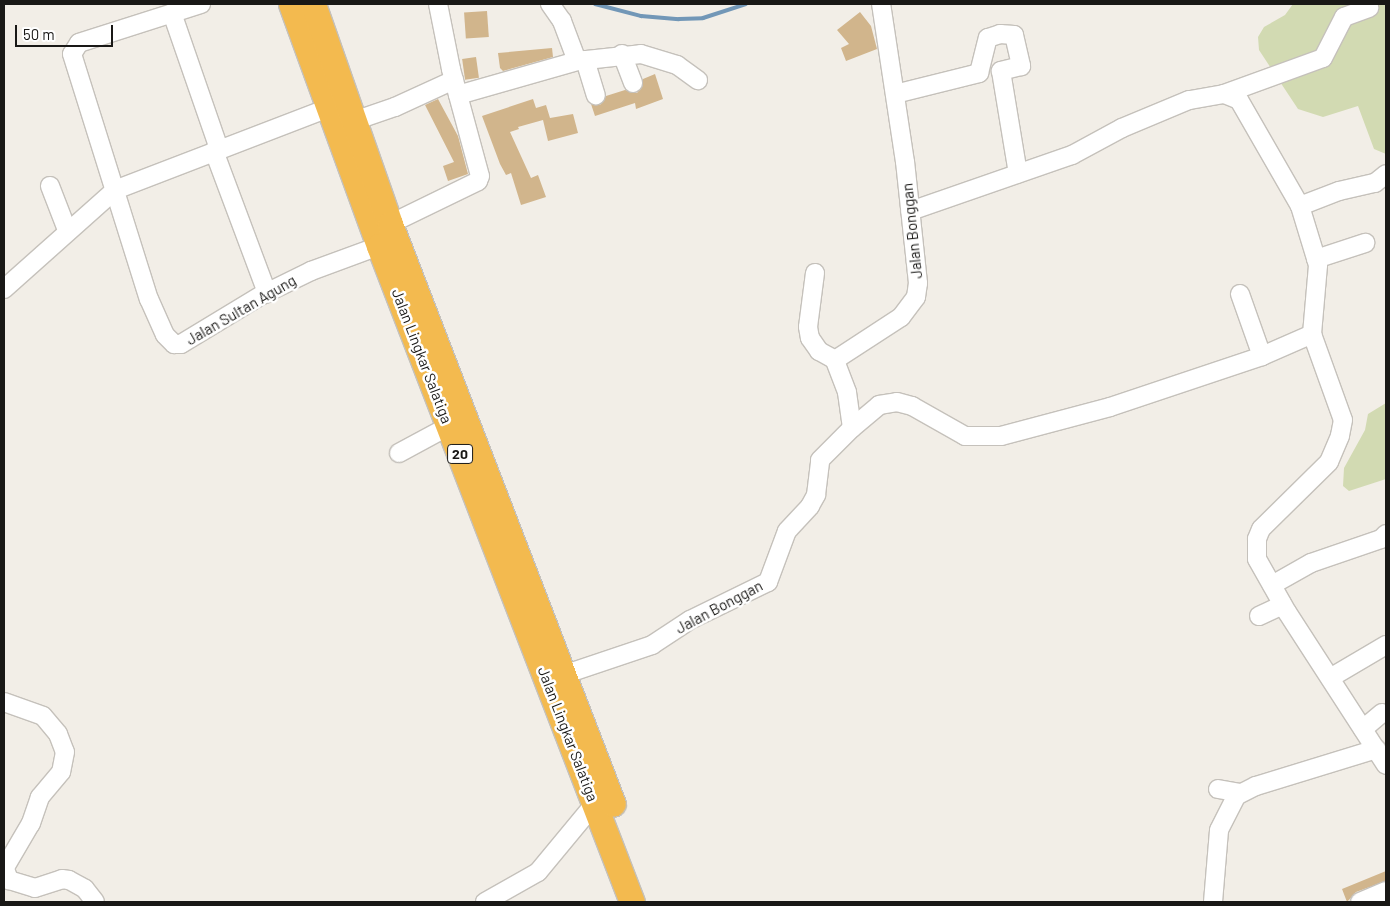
<!DOCTYPE html>
<html>
<head>
<meta charset="utf-8">
<style>
	body { margin:0 }
	#map { position:relative; width:1390px; height:906px; overflow:hidden; background:#f2eee7; font-family:Barlow,sans-serif }
	div>[style] { position:absolute }
	[style*='--x'] { left:calc(var(--x)*1px); top:calc(var(--y)*1px); width:calc(var(--w)*1px); rotate:calc(var(--a)*1deg) }
	.green>* { inset:0; background:#d2dab2 }
	.stream>* { height:4px; margin:-2px; padding:0 2px; transform-origin:2px; border-radius:2px; background:#7297b7 }
	.building>* { inset:0; background:#d1b58c; transform-origin:0 0 }
	.roads { filter:drop-shadow(1px 0 #c5c1bb) drop-shadow(-1px 0 #c5c1bb) drop-shadow(0 1px #c5c1bb) drop-shadow(0 -1px #c5c1bb) }
	.minor>* { height:18px; margin:-9px; padding:0 9px; transform-origin:9px; border-radius:9px; background:#fff }
	.highway>* { height:25px; margin:-12.5px; padding:0 12.5px; transform-origin:12.5px; border-radius:12.5px; background:#f3ba4f }
	span { translate:-50% -50%; white-space:nowrap; text-align:center; line-height:1.15; -webkit-text-stroke:5px #fff; paint-order:stroke }
	.shield-label span { padding:1px 4px; background:#fff; border:1px solid; border-radius:4px; -webkit-text-stroke-width:0 }
	.shield-label { font-size:14px; color:#191816; font-weight:700 }
	.street-label { font-size:15px; color:#191816 }
	.frame { position:absolute; inset:0; border:5px solid #191816; pointer-events:none }
	.scale { position:absolute; left:15px; top:25px; width:98px; height:22px; box-sizing:border-box; border:2px solid #191816; border-top:0; padding-left:6px; font-size:15px; line-height:18px; white-space:nowrap; color:#191816; -webkit-text-stroke:4px #fff; paint-order:stroke }
</style>
</head>
<body>
<div id="map">
	<div class="green">
		<i style="clip-path:polygon(1293px 4px,1386px 4px,1386px 154px,1374px 149px,1358px 106px,1323px 117px,1298px 109px,1259px 50px,1258px 37px,1264px 27px,1285px 15px)"></i>
		<i style="clip-path:polygon(1386px 403px,1386px 479px,1349px 491px,1343px 486px,1344px 468px,1365px 430px,1368px 414px)"></i>
	</div>
	<div class="stream">
		<i style="--x:595;--y:4;--w:48;--a:14.6"></i>
		<i style="--x:641;--y:16;--w:38;--a:5"></i>
		<i style="--x:679;--y:19;--w:24;--a:-2"></i>
		<i style="--x:703;--y:18;--w:45;--a:-18"></i>
	</div>
	<div class="building">
		<i style="left:487px;top:11px;width:26px;height:23px;rotate:86deg"></i>
		<i style="clip-path:polygon(860px 12px,871px 26px,877px 49px,846px 61px,841px 48px,849px 44px,837px 30px)"></i>
		<i style="clip-path:polygon(552px 48px,553px 57px,503px 71px,500px 68px,498px 53px)"></i>
		<i style="left:476px;top:57px;width:21px;height:14px;rotate:82deg"></i>
		<i style="clip-path:polygon(655px 74px,663px 99px,636px 109px,635px 103px,595px 116px,591px 104px,600px 105px,606px 96px,625px 90px,637px 93px,643px 85px,643px 79px)"></i>
		<i style="clip-path:polygon(438px 99px,458px 136px,468px 174px,448px 181px,443px 166px,454px 162px,425px 105px)"></i>
		<i style="clip-path:polygon(533px 99px,536px 108px,546px 105px,550px 118px,573px 114px,578px 133px,548px 141px,543px 120px,518px 127px,519px 129px,510px 132px,531px 178px,538px 175px,546px 197px,521px 205px,511px 173px,506px 175px,500px 164px,482px 116px)"></i>
		<i style="clip-path:polygon(1386px 871px,1386px 881px,1356px 892px,1347px 902px,1342px 889px)"></i>
	</div>
	<div class="roads">
		<div class="minor">
			<i style="--x:201;--y:4;--w:128;--a:162.3"></i>
			<i style="--x:79;--y:43;--w:13;--a:122"></i>
			<i style="--x:72;--y:54;--w:257;--a:72.6"></i>
			<i style="--x:149;--y:299;--w:39;--a:66"></i>
			<i style="--x:165;--y:335;--w:13;--a:45"></i>
			<i style="--x:174;--y:344;--w:7;--a:0"></i>
			<i style="--x:181;--y:344;--w:95;--a:-31.2"></i>
			<i style="--x:262;--y:295;--w:55;--a:-26.1"></i>
			<i style="--x:311;--y:271;--w:72;--a:-20.2"></i>
			<i style="--x:172;--y:13;--w:144;--a:70.9"></i>
			<i style="--x:622;--y:54;--w:31;--a:69"></i>
			<i style="--x:585;--y:60;--w:37;--a:73"></i>
			<i style="--x:577;--y:61;--w:64;--a:-6.2"></i>
			<i style="--x:641;--y:54;--w:38;--a:17"></i>
			<i style="--x:677;--y:65;--w:26;--a:36"></i>
			<i style="--x:895;--y:94;--w:87;--a:-14"></i>
			<i style="--x:979;--y:73;--w:36;--a:-76"></i>
			<i style="--x:988;--y:38;--w:13;--a:-18"></i>
			<i style="--x:1000;--y:34;--w:14;--a:4"></i>
			<i style="--x:1014;--y:35;--w:32;--a:77"></i>
			<i style="--x:1021;--y:66;--w:21;--a:166"></i>
			<i style="--x:1001;--y:71;--w:104;--a:80.6"></i>
			<i style="--x:1224;--y:94;--w:105;--a:-20"></i>
			<i style="--x:1323;--y:58;--w:46;--a:-62.9"></i>
			<i style="--x:1344;--y:17;--w:27;--a:-20"></i>
			<i style="--x:458;--y:95;--w:124;--a:-15.9"></i>
			<i style="--x:577;--y:61;--w:43;--a:-110.6"></i>
			<i style="--x:562;--y:21;--w:21;--a:-125"></i>
			<i style="--x:354;--y:121;--w:43;--a:-18.9"></i>
			<i style="--x:395;--y:107;--w:65;--a:-24.6"></i>
			<i style="--x:214;--y:151;--w:152;--a:69.5"></i>
			<i style="--x:50;--y:186;--w:47;--a:68.9"></i>
			<i style="--x:1300;--y:206;--w:42;--a:-21"></i>
			<i style="--x:1339;--y:191;--w:37;--a:-13"></i>
			<i style="--x:1375;--y:183;--w:14;--a:-39"></i>
			<i style="--x:390;--y:224;--w:98;--a:-26"></i>
			<i style="--x:478;--y:181;--w:5;--a:-68"></i>
			<i style="--x:480;--y:176;--w:111;--a:-105.2"></i>
			<i style="--x:451;--y:69;--w:66;--a:-101.3"></i>
			<i style="--x:1316;--y:259;--w:52;--a:-18.1"></i>
			<i style="--x:815;--y:273;--w:54;--a:97.4"></i>
			<i style="--x:808;--y:327;--w:11;--a:80"></i>
			<i style="--x:810;--y:338;--w:16;--a:55"></i>
			<i style="--x:819;--y:351;--w:18;--a:29"></i>
			<i style="--x:4;--y:289;--w:149;--a:-41.7"></i>
			<i style="--x:115;--y:190;--w:229;--a:-21"></i>
			<i style="--x:1240;--y:294;--w:66;--a:70.5"></i>
			<i style="--x:1312;--y:334;--w:91;--a:70.2"></i>
			<i style="--x:1343;--y:420;--w:16;--a:101"></i>
			<i style="--x:1340;--y:436;--w:28;--a:113"></i>
			<i style="--x:1329;--y:462;--w:95;--a:135.4"></i>
			<i style="--x:1261;--y:529;--w:11;--a:112"></i>
			<i style="--x:1257;--y:539;--w:20;--a:90"></i>
			<i style="--x:1257;--y:559;--w:61;--a:60.5"></i>
			<i style="--x:1287;--y:612;--w:182;--a:57.1"></i>
			<i style="--x:852;--y:428;--w:35;--a:-40"></i>
			<i style="--x:879;--y:405;--w:18;--a:-9"></i>
			<i style="--x:897;--y:402;--w:16;--a:15"></i>
			<i style="--x:912;--y:406;--w:61;--a:29.5"></i>
			<i style="--x:965;--y:436;--w:36;--a:0"></i>
			<i style="--x:1001;--y:436;--w:113;--a:-14.9"></i>
			<i style="--x:1110;--y:407;--w:160;--a:-18.5"></i>
			<i style="--x:1262;--y:356;--w:55;--a:-23.7"></i>
			<i style="--x:1312;--y:334;--w:69;--a:-85"></i>
			<i style="--x:1318;--y:265;--w:62;--a:-107"></i>
			<i style="--x:1300;--y:206;--w:122;--a:-119.9"></i>
			<i style="--x:1239;--y:100;--w:16;--a:-158"></i>
			<i style="--x:1224;--y:94;--w:36;--a:170"></i>
			<i style="--x:1189;--y:100;--w:73;--a:157.3"></i>
			<i style="--x:1122;--y:128;--w:57;--a:151.6"></i>
			<i style="--x:1072;--y:155;--w:171;--a:160.9"></i>
			<i style="--x:399;--y:453;--w:57;--a:-28.4"></i>
			<i style="--x:1272;--y:585;--w:45;--a:-29.4"></i>
			<i style="--x:1311;--y:563;--w:74;--a:-18.9"></i>
			<i style="--x:1381;--y:539;--w:7;--a:-45"></i>
			<i style="--x:1259;--y:616;--w:26;--a:-25"></i>
			<i style="--x:566;--y:674;--w:91;--a:-18.6"></i>
			<i style="--x:652;--y:645;--w:45;--a:-33.3"></i>
			<i style="--x:690;--y:620;--w:87;--a:-26"></i>
			<i style="--x:768;--y:582;--w:54;--a:-69.6"></i>
			<i style="--x:787;--y:531;--w:34;--a:-47"></i>
			<i style="--x:810;--y:506;--w:13;--a:-61"></i>
			<i style="--x:816;--y:495;--w:35;--a:-83"></i>
			<i style="--x:820;--y:460;--w:45;--a:-45"></i>
			<i style="--x:852;--y:428;--w:36;--a:-98"></i>
			<i style="--x:847;--y:392;--w:34;--a:-111"></i>
			<i style="--x:835;--y:360;--w:79;--a:-33.1"></i>
			<i style="--x:901;--y:317;--w:25;--a:-53"></i>
			<i style="--x:916;--y:297;--w:14;--a:-82"></i>
			<i style="--x:918;--y:283;--w:122;--a:-96.1"></i>
			<i style="--x:905;--y:162;--w:160;--a:-98.6"></i>
			<i style="--x:1330;--y:678;--w:65;--a:-30.5"></i>
			<i style="--x:4;--y:702;--w:41;--a:19.7"></i>
			<i style="--x:43;--y:716;--w:23;--a:50"></i>
			<i style="--x:58;--y:734;--w:19;--a:69"></i>
			<i style="--x:65;--y:752;--w:20;--a:101"></i>
			<i style="--x:61;--y:772;--w:33;--a:130"></i>
			<i style="--x:40;--y:797;--w:28;--a:109"></i>
			<i style="--x:31;--y:823;--w:53;--a:120.4"></i>
			<i style="--x:1363;--y:729;--w:25;--a:-40"></i>
			<i style="--x:1218;--y:789;--w:23;--a:10"></i>
			<i style="--x:5;--y:869;--w:12;--a:70"></i>
			<i style="--x:9;--y:880;--w:27;--a:17"></i>
			<i style="--x:35;--y:888;--w:28;--a:-18"></i>
			<i style="--x:62;--y:879;--w:7;--a:8"></i>
			<i style="--x:69;--y:880;--w:18;--a:29"></i>
			<i style="--x:85;--y:889;--w:16;--a:52"></i>
			<i style="--x:485;--y:902;--w:61;--a:-29.5"></i>
			<i style="--x:538;--y:872;--w:89;--a:-50.4"></i>
			<i style="--x:1213;--y:902;--w:72;--a:-85.2"></i>
			<i style="--x:1219;--y:830;--w:38;--a:-63"></i>
			<i style="--x:1236;--y:796;--w:22;--a:-27"></i>
			<i style="--x:1256;--y:786;--w:126;--a:-17.1"></i>
			<i style="--x:1360;--y:902;--w:28;--a:-23"></i>
		</div>
		<div class="highway">
			<i style="--x:291;--y:4;--w:258;--a:70"></i>
			<i style="--x:379;--y:246;--w:703;--a:68.91"></i>
			<i style="--x:313;--y:4;--w:233;--a:70.7"></i>
			<i style="--x:390;--y:224;--w:621;--a:68.97"></i>
		</div>
	</div>
	<div class="shield-label">
		<span style="left:460px;top:454px">20</span>
	</div>
	<div class="street-label">
		<span style="left:912px;top:231px;rotate:-96deg">Jalan Bonggan</span>
		<span style="left:241px;top:310px;rotate:-30deg">Jalan Sultan Agung</span>
		<span style="left:422px;top:356px;rotate:69deg">Jalan Lingkar Salatiga</span>
		<span style="left:719px;top:607px;rotate:-28deg">Jalan Bonggan</span>
		<span style="left:568px;top:734px;rotate:69deg">Jalan Lingkar Salatiga</span>
	</div>
	<div class="frame"></div>
	<div class="scale">50 m</div>
</div>
</body>
</html>
